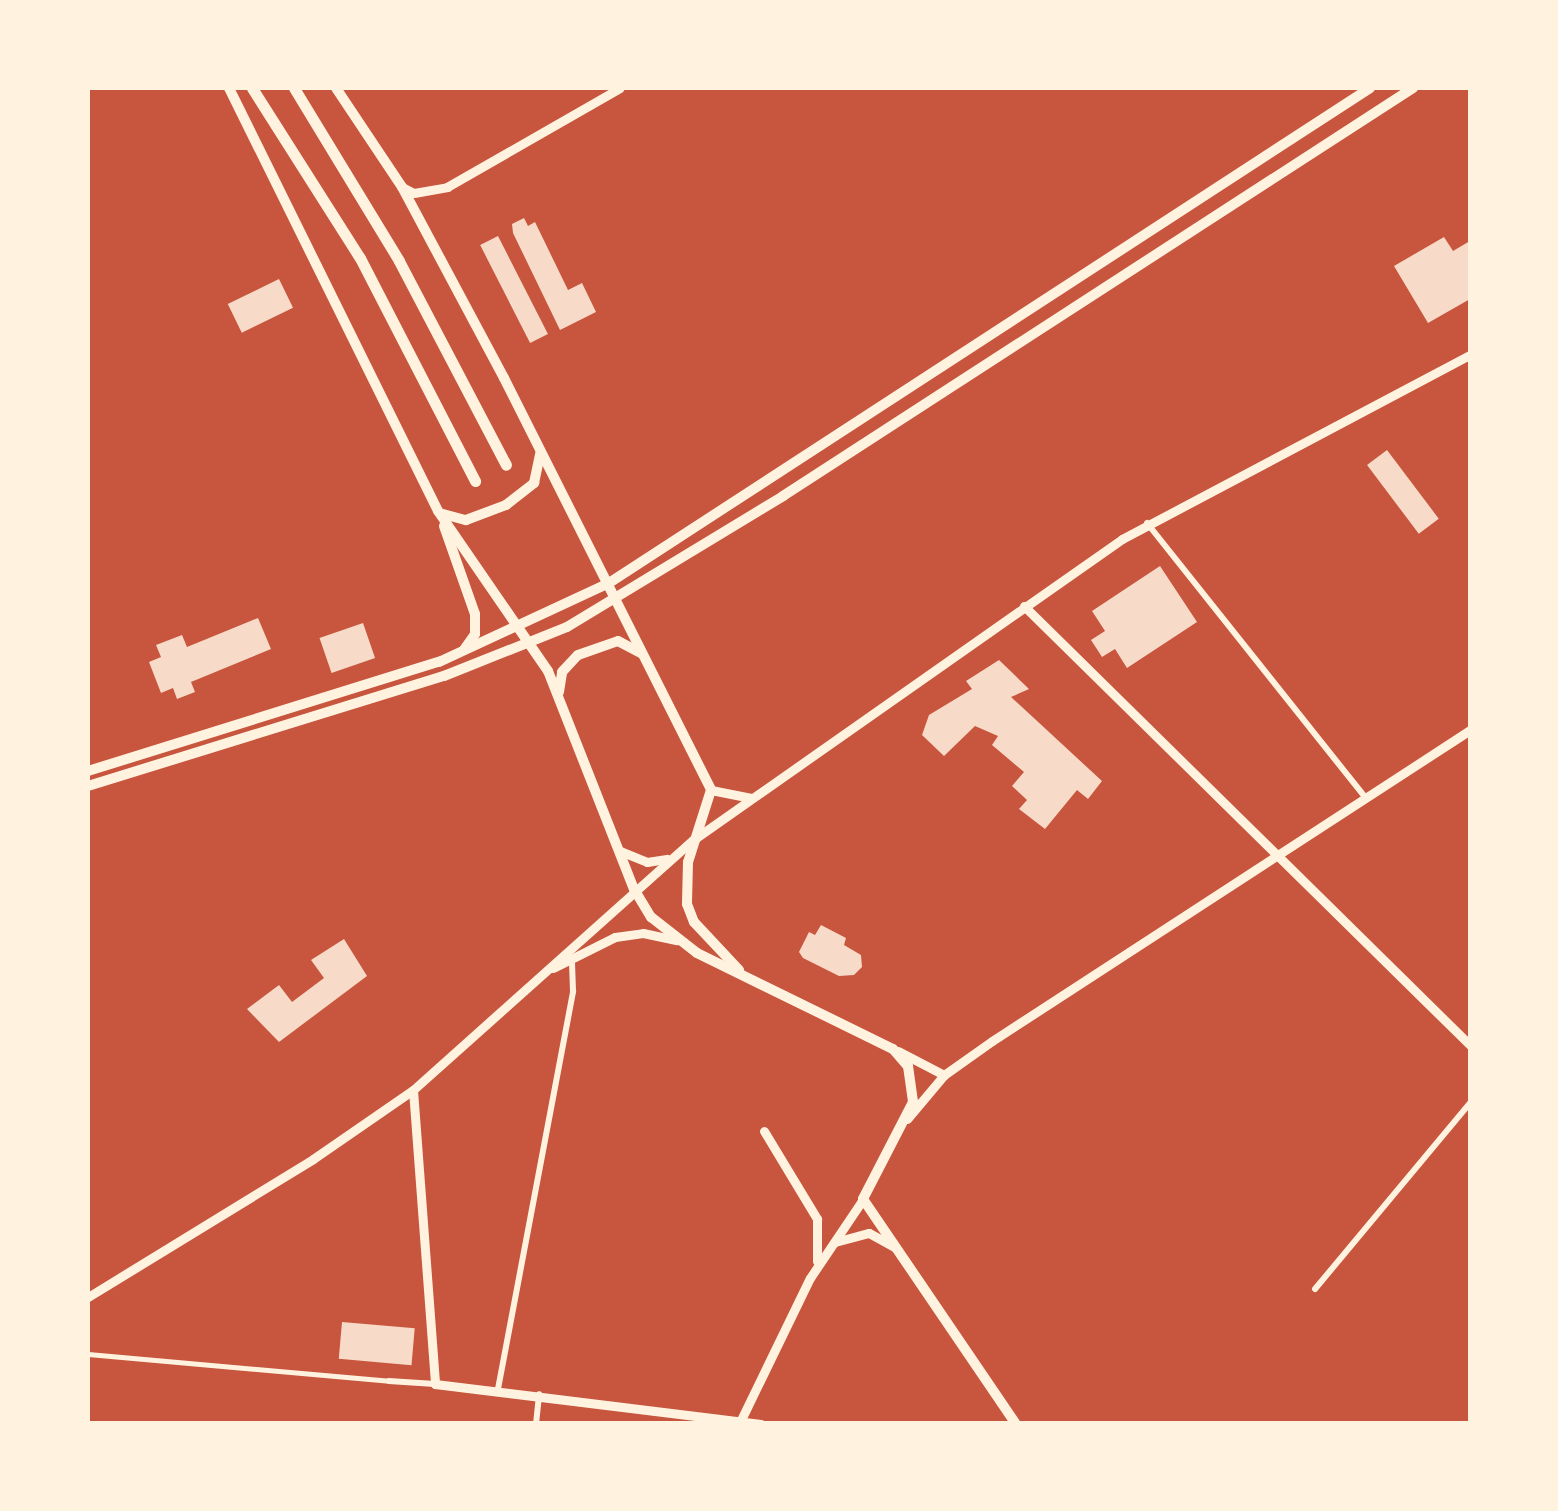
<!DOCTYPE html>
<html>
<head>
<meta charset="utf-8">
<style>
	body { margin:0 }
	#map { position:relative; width:1558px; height:1511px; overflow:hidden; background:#c8553d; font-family:"Fira Sans Condensed",sans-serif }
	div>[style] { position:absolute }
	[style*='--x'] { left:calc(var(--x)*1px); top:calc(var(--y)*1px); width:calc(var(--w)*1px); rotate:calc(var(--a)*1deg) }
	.building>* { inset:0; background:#f7dbc8; transform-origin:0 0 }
	.pedestrian>* { height:5px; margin:-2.5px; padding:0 2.5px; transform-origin:2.5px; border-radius:2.5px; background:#fff3e0 }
	.minor>* { height:6px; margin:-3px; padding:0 3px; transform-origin:3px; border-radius:3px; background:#fff3e0 }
	.tertiary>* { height:9px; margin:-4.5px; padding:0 4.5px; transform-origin:4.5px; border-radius:4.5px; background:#fff3e0 }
	.secondary>* { height:10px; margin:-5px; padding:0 5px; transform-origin:5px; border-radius:5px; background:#fff3e0 }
	.primary>* { height:11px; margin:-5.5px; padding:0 5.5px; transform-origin:5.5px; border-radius:5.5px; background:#fff3e0 }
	span { translate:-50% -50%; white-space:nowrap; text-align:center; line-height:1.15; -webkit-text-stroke:10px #fff3e0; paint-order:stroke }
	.frame { position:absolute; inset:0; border:90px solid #fff3e0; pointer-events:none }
</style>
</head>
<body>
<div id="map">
	<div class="building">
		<i style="clip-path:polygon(524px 218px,528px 226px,535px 222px,568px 290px,582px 283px,596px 312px,560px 330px,513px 233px,512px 224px)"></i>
		<i style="left:498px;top:236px;width:110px;height:20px;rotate:63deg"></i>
		<i style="clip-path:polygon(1444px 237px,1453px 251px,1470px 241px,1470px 299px,1428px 323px,1394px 266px)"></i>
		<i style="left:279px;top:279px;width:32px;height:57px;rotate:64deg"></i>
		<i style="left:1387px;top:450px;width:86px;height:25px;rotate:53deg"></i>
		<i style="clip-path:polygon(1160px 566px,1197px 622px,1127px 668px,1115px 649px,1102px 657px,1091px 640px,1105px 631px,1092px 611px)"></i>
		<i style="clip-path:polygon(258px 618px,271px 649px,191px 682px,195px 692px,177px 699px,173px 688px,161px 693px,149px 662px,161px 657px,156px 645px,182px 635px,187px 647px)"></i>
		<i style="left:363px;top:623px;width:37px;height:46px;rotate:71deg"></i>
		<i style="clip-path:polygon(999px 660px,1029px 689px,1011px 697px,1102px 781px,1088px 799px,1077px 790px,1045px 829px,1019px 809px,1027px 800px,1012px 786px,1024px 772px,992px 745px,998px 736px,975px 726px,944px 756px,922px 735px,929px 715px,972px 689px,966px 681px)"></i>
		<i style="clip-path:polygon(821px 925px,846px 938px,844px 945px,861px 955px,862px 967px,854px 975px,839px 976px,803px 958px,799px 952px,809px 932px,815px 935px)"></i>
		<i style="clip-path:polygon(344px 939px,367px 976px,279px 1042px,247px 1009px,279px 985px,292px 1002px,324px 978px,311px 960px)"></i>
		<i style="left:342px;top:1322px;width:73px;height:37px;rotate:5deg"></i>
	</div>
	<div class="pedestrian">
		<i style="--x:88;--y:1354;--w:302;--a:5.1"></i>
	</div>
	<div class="minor">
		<i style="--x:1147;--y:523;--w:352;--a:51.5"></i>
		<i style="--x:1315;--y:1289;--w:242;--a:-50.2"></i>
		<i style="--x:389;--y:1381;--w:46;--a:3.7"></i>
		<i style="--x:498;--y:1389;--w:405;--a:-79.3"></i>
		<i style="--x:573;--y:991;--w:32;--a:-92"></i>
		<i style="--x:536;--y:1424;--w:30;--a:-84"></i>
	</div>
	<div class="tertiary">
		<i style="--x:402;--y:187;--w:13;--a:27"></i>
		<i style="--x:414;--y:193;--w:34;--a:-10"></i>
		<i style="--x:447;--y:187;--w:199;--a:-29.8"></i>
		<i style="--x:1024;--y:606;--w:626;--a:44.55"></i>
		<i style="--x:711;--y:790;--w:41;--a:11.3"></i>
		<i style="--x:620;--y:851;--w:29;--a:22"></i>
		<i style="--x:647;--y:862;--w:20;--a:-9"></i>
		<i style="--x:553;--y:968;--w:69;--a:-26.6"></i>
		<i style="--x:615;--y:937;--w:28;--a:-8"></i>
		<i style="--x:643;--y:933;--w:35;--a:12"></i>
		<i style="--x:898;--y:1051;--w:52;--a:27.6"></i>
		<i style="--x:413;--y:1090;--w:295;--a:85.7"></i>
		<i style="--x:435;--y:1384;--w:328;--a:7"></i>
		<i style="--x:907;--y:1119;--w:57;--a:-49.9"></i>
		<i style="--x:944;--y:1075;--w:59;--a:-35.3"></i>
		<i style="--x:992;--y:1041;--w:570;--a:-33.05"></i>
		<i style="--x:764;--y:1131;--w:103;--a:58.9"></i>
		<i style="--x:817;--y:1219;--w:42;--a:90"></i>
		<i style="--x:835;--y:1242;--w:35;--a:-15"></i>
		<i style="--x:869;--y:1233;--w:29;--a:29"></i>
		<i style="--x:88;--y:1297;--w:264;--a:-31.5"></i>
		<i style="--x:313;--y:1159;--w:121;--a:-34.6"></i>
		<i style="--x:413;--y:1090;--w:375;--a:-41.8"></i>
		<i style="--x:693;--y:840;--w:524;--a:-35.05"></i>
		<i style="--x:1122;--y:539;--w:394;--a:-27.9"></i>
		<i style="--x:739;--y:1424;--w:162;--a:-64.1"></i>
		<i style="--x:810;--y:1278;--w:95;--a:-56.1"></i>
	</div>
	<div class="secondary">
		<i style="--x:229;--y:88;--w:472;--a:63.7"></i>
		<i style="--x:438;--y:511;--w:194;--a:55.5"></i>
		<i style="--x:548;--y:671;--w:234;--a:68.5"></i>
		<i style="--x:634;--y:889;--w:33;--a:59"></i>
		<i style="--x:651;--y:917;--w:58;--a:38"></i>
		<i style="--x:697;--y:953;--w:218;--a:26.1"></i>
		<i style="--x:893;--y:1049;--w:23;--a:49"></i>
		<i style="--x:908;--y:1066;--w:36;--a:82"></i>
		<i style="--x:913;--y:1102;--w:109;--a:117.3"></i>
		<i style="--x:863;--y:1199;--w:272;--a:55.8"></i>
		<i style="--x:336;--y:88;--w:119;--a:56.3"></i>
		<i style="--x:402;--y:187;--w:217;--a:61.9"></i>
		<i style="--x:504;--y:378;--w:461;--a:63.3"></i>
		<i style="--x:711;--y:790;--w:76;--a:107.7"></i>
		<i style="--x:688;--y:862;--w:42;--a:91.4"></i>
		<i style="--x:687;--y:904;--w:19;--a:69"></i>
		<i style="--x:694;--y:922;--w:66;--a:46.8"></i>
		<i style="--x:443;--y:514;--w:24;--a:15"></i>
		<i style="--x:466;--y:520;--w:43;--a:-20.6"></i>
		<i style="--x:506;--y:505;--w:36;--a:-38"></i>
		<i style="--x:534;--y:483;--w:30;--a:-78"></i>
		<i style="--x:444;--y:526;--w:93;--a:70.6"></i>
		<i style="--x:475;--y:614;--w:20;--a:90"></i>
		<i style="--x:475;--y:634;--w:19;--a:125"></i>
		<i style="--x:559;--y:692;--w:20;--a:-81"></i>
		<i style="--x:562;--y:672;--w:23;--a:-47"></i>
		<i style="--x:578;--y:655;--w:42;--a:-19.3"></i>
		<i style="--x:618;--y:641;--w:26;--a:28"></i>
		<i style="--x:88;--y:771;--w:368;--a:-17.3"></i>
		<i style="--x:439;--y:662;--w:187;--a:-24.9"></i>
		<i style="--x:609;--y:583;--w:908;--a:-33.04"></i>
		<i style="--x:88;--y:786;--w:373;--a:-17.2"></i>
		<i style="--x:444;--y:676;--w:132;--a:-21.7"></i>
		<i style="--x:567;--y:627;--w:253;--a:-31.2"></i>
		<i style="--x:783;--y:496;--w:751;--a:-32.93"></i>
	</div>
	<div class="primary">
		<i style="--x:252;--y:88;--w:201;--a:57.6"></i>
		<i style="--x:360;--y:258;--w:251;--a:62.7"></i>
		<i style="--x:294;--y:88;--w:202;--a:58.7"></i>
		<i style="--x:399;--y:261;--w:230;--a:62.3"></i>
	</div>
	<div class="frame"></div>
</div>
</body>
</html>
